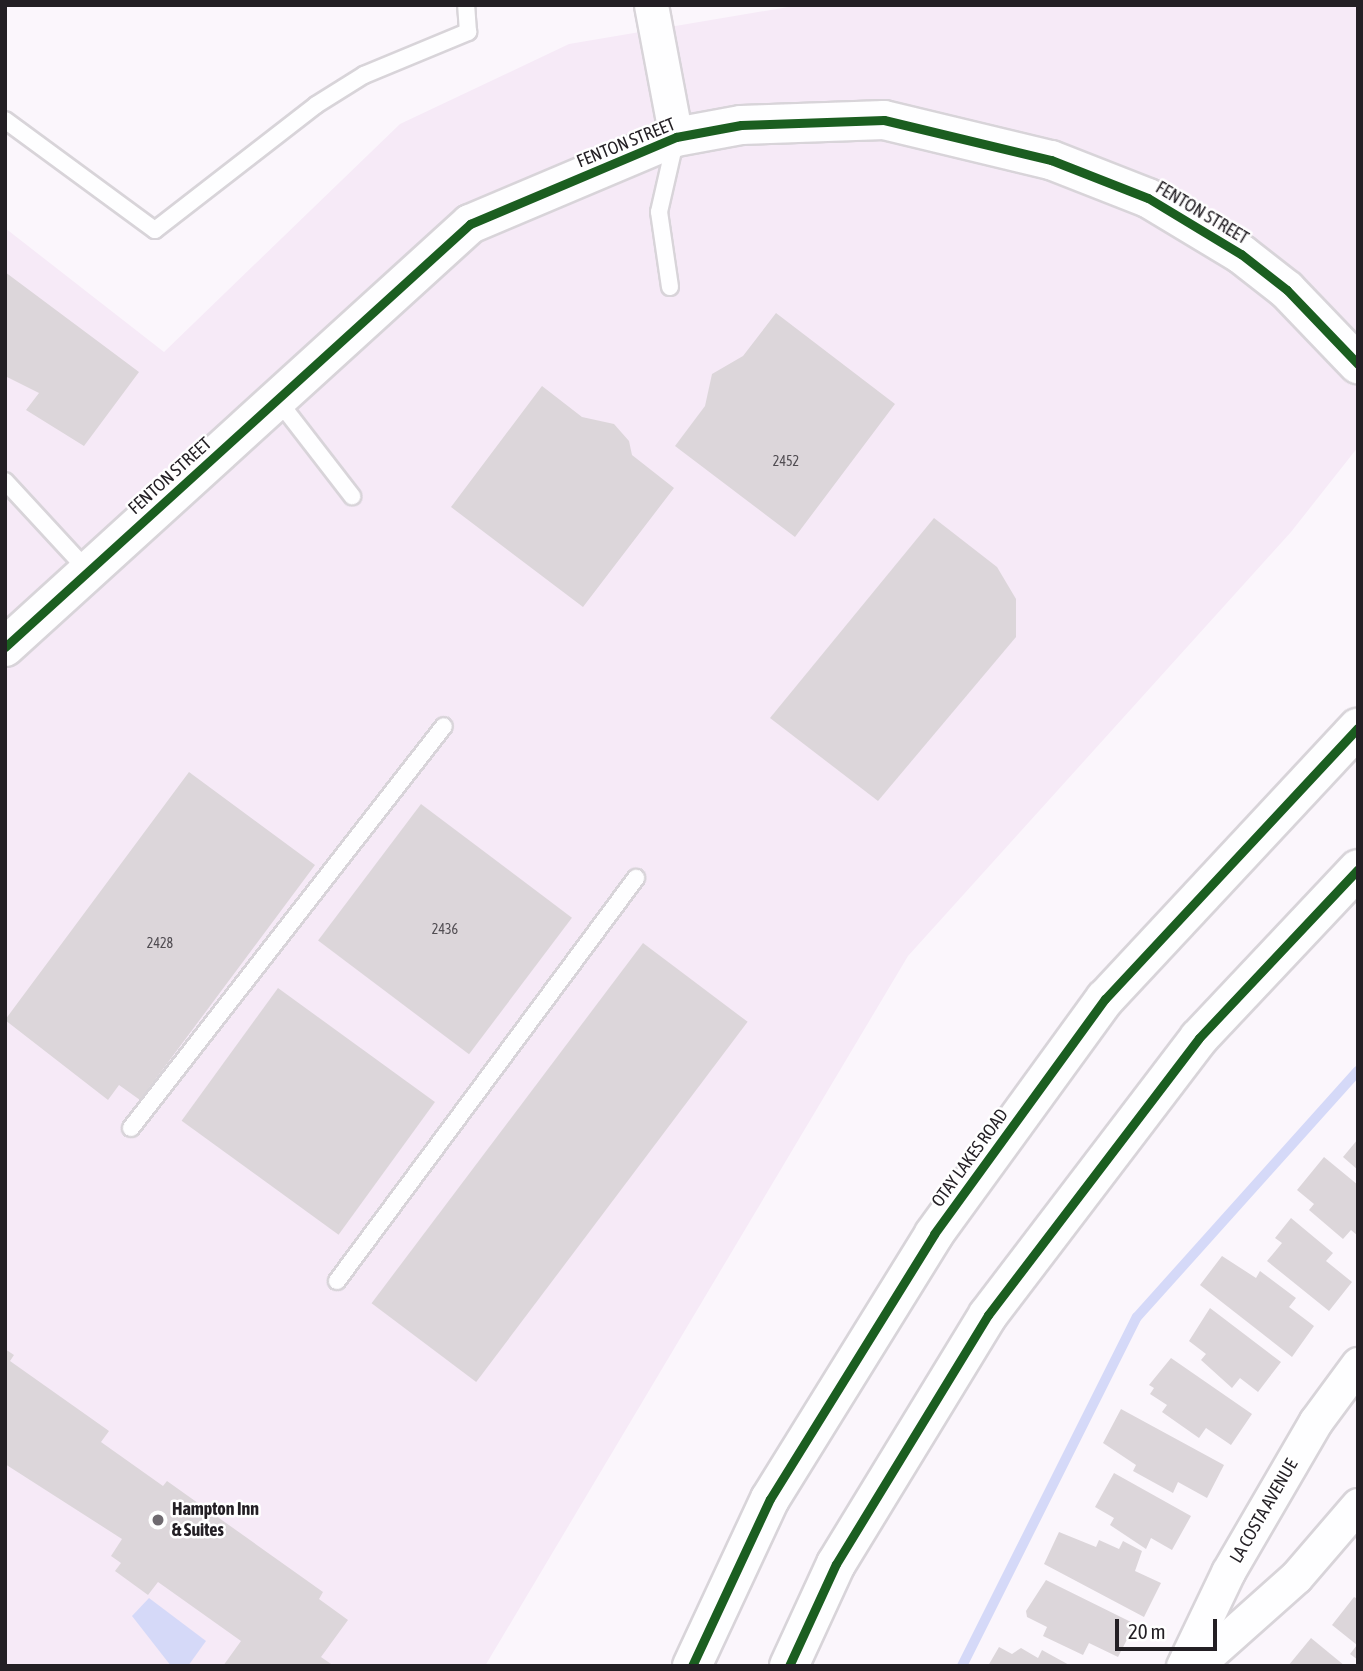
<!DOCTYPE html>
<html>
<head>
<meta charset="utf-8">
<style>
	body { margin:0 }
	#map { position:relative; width:1363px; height:1671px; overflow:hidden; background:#fbf6fc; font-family:"Asap Condensed",sans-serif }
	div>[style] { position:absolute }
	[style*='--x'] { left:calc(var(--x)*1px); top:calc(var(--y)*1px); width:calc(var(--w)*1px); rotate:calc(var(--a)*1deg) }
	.built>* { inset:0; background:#f6eaf7 }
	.water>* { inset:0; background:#d5d9f8 }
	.stream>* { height:10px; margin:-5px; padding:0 5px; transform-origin:5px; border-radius:5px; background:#d5d9f8 }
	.building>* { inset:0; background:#dcd6da; transform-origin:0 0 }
	.roads { filter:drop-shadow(2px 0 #d8d4d9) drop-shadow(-2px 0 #d8d4d9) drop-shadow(0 2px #d8d4d9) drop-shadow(0 -2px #d8d4d9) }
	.lane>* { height:16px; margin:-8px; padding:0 8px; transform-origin:8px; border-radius:8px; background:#fefeff }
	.street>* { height:33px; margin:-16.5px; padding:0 16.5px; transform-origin:16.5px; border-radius:16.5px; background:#fefeff }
	.secondary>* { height:38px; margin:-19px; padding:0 19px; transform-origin:19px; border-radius:19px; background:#fefeff }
	.primary>* { height:38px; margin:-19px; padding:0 19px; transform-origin:19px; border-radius:19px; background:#fefeff }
	.cycleway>* { height:9px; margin:-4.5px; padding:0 4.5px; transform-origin:4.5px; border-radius:4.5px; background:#1b5e20 }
	.dots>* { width:19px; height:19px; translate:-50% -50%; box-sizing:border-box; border:4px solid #fff; border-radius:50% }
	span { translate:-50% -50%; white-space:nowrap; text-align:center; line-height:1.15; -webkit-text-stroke:5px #fff; paint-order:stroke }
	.number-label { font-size:14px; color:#514d52 }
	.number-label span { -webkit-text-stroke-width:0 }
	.street-label { font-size:18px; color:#231f24 }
	.poi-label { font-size:18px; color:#231f24; font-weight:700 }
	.left { translate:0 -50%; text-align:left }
	.frame { position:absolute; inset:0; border:7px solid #231f24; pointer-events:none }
	.scale { position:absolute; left:1115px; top:1619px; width:102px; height:32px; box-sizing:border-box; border:4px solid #231f24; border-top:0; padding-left:9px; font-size:21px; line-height:24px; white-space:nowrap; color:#231f24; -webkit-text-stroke:5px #fff; paint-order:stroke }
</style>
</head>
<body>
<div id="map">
	<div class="built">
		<i style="clip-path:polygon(800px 5px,1358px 5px,1358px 447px,1291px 532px,908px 956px,485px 1666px,5px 1666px,5px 228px,164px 352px,400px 124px,569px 44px)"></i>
	</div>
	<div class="water">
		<i style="clip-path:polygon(149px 1598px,206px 1641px,188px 1666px,171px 1666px,132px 1616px)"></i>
	</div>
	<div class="stream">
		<i style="--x:962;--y:1666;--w:390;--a:-63.4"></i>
		<i style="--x:1137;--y:1317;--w:331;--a:-48.1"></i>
	</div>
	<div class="building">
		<i style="clip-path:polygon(5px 272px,139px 372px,84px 446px,26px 410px,39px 393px,5px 376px)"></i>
		<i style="clip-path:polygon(776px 313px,895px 404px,795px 537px,675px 446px,705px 406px,712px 374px,743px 356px)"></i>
		<i style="clip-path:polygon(542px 386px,582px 417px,614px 424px,629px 441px,632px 455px,674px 488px,583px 607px,451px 507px)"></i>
		<i style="clip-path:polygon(934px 518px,997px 567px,1016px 599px,1016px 637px,878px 801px,770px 718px)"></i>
		<i style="clip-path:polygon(189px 772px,315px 865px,140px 1100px,119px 1085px,108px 1100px,5px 1020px)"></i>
		<i style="left:421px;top:804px;width:189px;height:171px;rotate:37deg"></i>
		<i style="left:643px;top:943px;width:131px;height:451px;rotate:37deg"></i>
		<i style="left:278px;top:988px;width:194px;height:164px;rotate:36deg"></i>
		<i style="clip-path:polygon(1358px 1139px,1358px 1170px,1343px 1157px)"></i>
		<i style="clip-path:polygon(1324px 1157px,1358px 1185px,1358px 1236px,1351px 1230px,1343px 1239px,1309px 1210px,1314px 1204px,1297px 1190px)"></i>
		<i style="clip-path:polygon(1291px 1218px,1333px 1253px,1326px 1261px,1352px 1282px,1329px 1311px,1267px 1261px,1282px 1243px,1275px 1238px)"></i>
		<i style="clip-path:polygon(1222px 1256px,1256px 1278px,1260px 1271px,1296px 1298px,1289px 1307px,1314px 1326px,1292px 1357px,1200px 1285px)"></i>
		<i style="clip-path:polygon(1210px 1308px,1281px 1362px,1258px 1392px,1240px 1378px,1232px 1388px,1201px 1360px,1206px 1354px,1189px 1341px)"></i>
		<i style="clip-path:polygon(5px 1349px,14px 1355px,10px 1361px,109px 1431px,101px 1442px,163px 1486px,167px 1481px,323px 1592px,319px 1599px,348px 1620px,321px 1657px,334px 1666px,223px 1666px,241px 1641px,158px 1582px,148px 1595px,115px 1571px,121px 1563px,111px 1556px,122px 1539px,5px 1464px)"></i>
		<i style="clip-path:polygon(1171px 1358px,1252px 1414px,1231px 1445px,1206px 1428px,1199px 1438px,1162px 1412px,1167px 1405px,1150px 1394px,1154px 1388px,1149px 1385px)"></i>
		<i style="clip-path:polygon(1121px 1409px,1224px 1465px,1207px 1498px,1178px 1482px,1173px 1493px,1133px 1471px,1136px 1465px,1103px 1443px)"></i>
		<i style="clip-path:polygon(1114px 1473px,1191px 1516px,1172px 1550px,1151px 1538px,1146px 1549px,1110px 1525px,1114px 1518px,1095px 1507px)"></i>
		<i style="clip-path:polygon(1059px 1532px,1096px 1547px,1099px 1540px,1119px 1549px,1123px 1541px,1142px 1551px,1135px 1571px,1161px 1583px,1144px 1617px,1044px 1564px)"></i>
		<i style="clip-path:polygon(1046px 1580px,1135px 1624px,1118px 1657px,1089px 1643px,1083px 1655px,1043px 1636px,1047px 1627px,1027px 1617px,1026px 1611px)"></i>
		<i style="clip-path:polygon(1354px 1597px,1358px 1599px,1358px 1660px,1350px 1654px,1357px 1645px,1332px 1625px)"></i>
		<i style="clip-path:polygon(1311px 1638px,1345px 1666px,1288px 1666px)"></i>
		<i style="clip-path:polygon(999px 1647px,1012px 1654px,1021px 1648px,1038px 1658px,1042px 1650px,1071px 1666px,988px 1666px)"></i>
	</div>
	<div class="roads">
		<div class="lane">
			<i style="--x:5;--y:120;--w:186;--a:36.3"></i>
			<i style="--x:155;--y:230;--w:204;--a:-37.8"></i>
			<i style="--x:316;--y:105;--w:57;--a:-32"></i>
			<i style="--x:364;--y:75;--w:113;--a:-22.5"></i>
			<i style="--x:468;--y:32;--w:27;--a:-94"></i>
			<i style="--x:670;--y:287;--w:76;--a:-98.3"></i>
			<i style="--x:659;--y:212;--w:72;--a:-77.1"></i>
			<i style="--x:277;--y:399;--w:123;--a:52.3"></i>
			<i style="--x:5;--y:481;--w:122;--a:47.3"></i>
			<i style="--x:131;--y:1128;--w:509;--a:-52.1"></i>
			<i style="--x:337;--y:1281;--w:502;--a:-53.43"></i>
		</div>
		<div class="street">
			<i style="--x:651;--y:5;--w:134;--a:79.3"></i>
			<i style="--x:1183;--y:1666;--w:104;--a:-64.4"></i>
			<i style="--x:1228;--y:1572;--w:175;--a:-59.8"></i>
			<i style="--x:1316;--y:1421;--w:71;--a:-53.6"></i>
			<i style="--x:1196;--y:1666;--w:134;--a:-41.7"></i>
			<i style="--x:1296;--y:1577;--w:95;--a:-49.3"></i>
		</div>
		<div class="secondary">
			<i style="--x:5;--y:647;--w:629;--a:-42.29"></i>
			<i style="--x:470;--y:224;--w:224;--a:-22.9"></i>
			<i style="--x:676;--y:137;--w:66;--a:-10.5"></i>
			<i style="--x:741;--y:125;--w:143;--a:-2"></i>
			<i style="--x:884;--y:120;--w:172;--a:13.5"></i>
			<i style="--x:1051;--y:160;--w:104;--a:21.4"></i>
			<i style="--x:1148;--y:198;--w:109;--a:31.1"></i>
			<i style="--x:1241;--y:254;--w:58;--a:38"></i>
			<i style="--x:1287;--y:290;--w:103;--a:46.2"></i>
		</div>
		<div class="primary">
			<i style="--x:692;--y:1666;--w:184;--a:-65"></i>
			<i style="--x:770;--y:1499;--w:312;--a:-58.2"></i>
			<i style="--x:934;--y:1234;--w:291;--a:-54"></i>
			<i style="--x:1105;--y:999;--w:371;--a:-47"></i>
			<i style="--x:789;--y:1666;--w:112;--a:-65.3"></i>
			<i style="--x:836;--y:1564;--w:292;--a:-58.6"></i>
			<i style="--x:988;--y:1315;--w:348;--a:-52.7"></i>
			<i style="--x:1199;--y:1038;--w:232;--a:-46.7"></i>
		</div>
	</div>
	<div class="cycleway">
		<i style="--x:5;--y:647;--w:629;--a:-42.29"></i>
		<i style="--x:470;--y:224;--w:224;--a:-22.9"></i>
		<i style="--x:676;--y:137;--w:66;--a:-10.5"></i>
		<i style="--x:741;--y:125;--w:143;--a:-2"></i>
		<i style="--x:884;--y:120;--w:172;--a:13.5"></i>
		<i style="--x:1051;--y:160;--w:104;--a:21.4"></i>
		<i style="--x:1148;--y:198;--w:109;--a:31.1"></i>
		<i style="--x:1241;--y:254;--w:58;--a:38"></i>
		<i style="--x:1287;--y:290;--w:103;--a:46.2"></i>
		<i style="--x:692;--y:1666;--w:184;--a:-65"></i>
		<i style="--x:770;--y:1499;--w:312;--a:-58.2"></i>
		<i style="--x:934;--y:1234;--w:291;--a:-54"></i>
		<i style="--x:1105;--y:999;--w:371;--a:-47"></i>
		<i style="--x:789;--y:1666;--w:112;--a:-65.3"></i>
		<i style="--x:836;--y:1564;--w:292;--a:-58.6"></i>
		<i style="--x:988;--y:1315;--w:348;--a:-52.7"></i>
		<i style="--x:1199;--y:1038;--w:232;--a:-46.7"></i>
	</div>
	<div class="dots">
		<i style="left:158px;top:1520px;background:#6f6a70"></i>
	</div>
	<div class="number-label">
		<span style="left:786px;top:461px">2452</span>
		<span style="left:445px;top:929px">2436</span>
		<span style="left:160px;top:943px">2428</span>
	</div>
	<div class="street-label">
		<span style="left:626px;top:143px;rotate:-22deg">FENTON STREET</span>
		<span style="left:1202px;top:213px;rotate:31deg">FENTON STREET</span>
		<span style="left:170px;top:476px;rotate:-42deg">FENTON STREET</span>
		<span style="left:970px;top:1158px;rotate:-54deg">OTAY LAKES ROAD</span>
		<span style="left:1264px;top:1511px;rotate:-60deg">LA COSTA AVENUE</span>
	</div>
	<div class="poi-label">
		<span class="left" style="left:172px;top:1520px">Hampton Inn<br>&amp; Suites</span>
	</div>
	<div class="frame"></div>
	<div class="scale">20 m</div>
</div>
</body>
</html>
